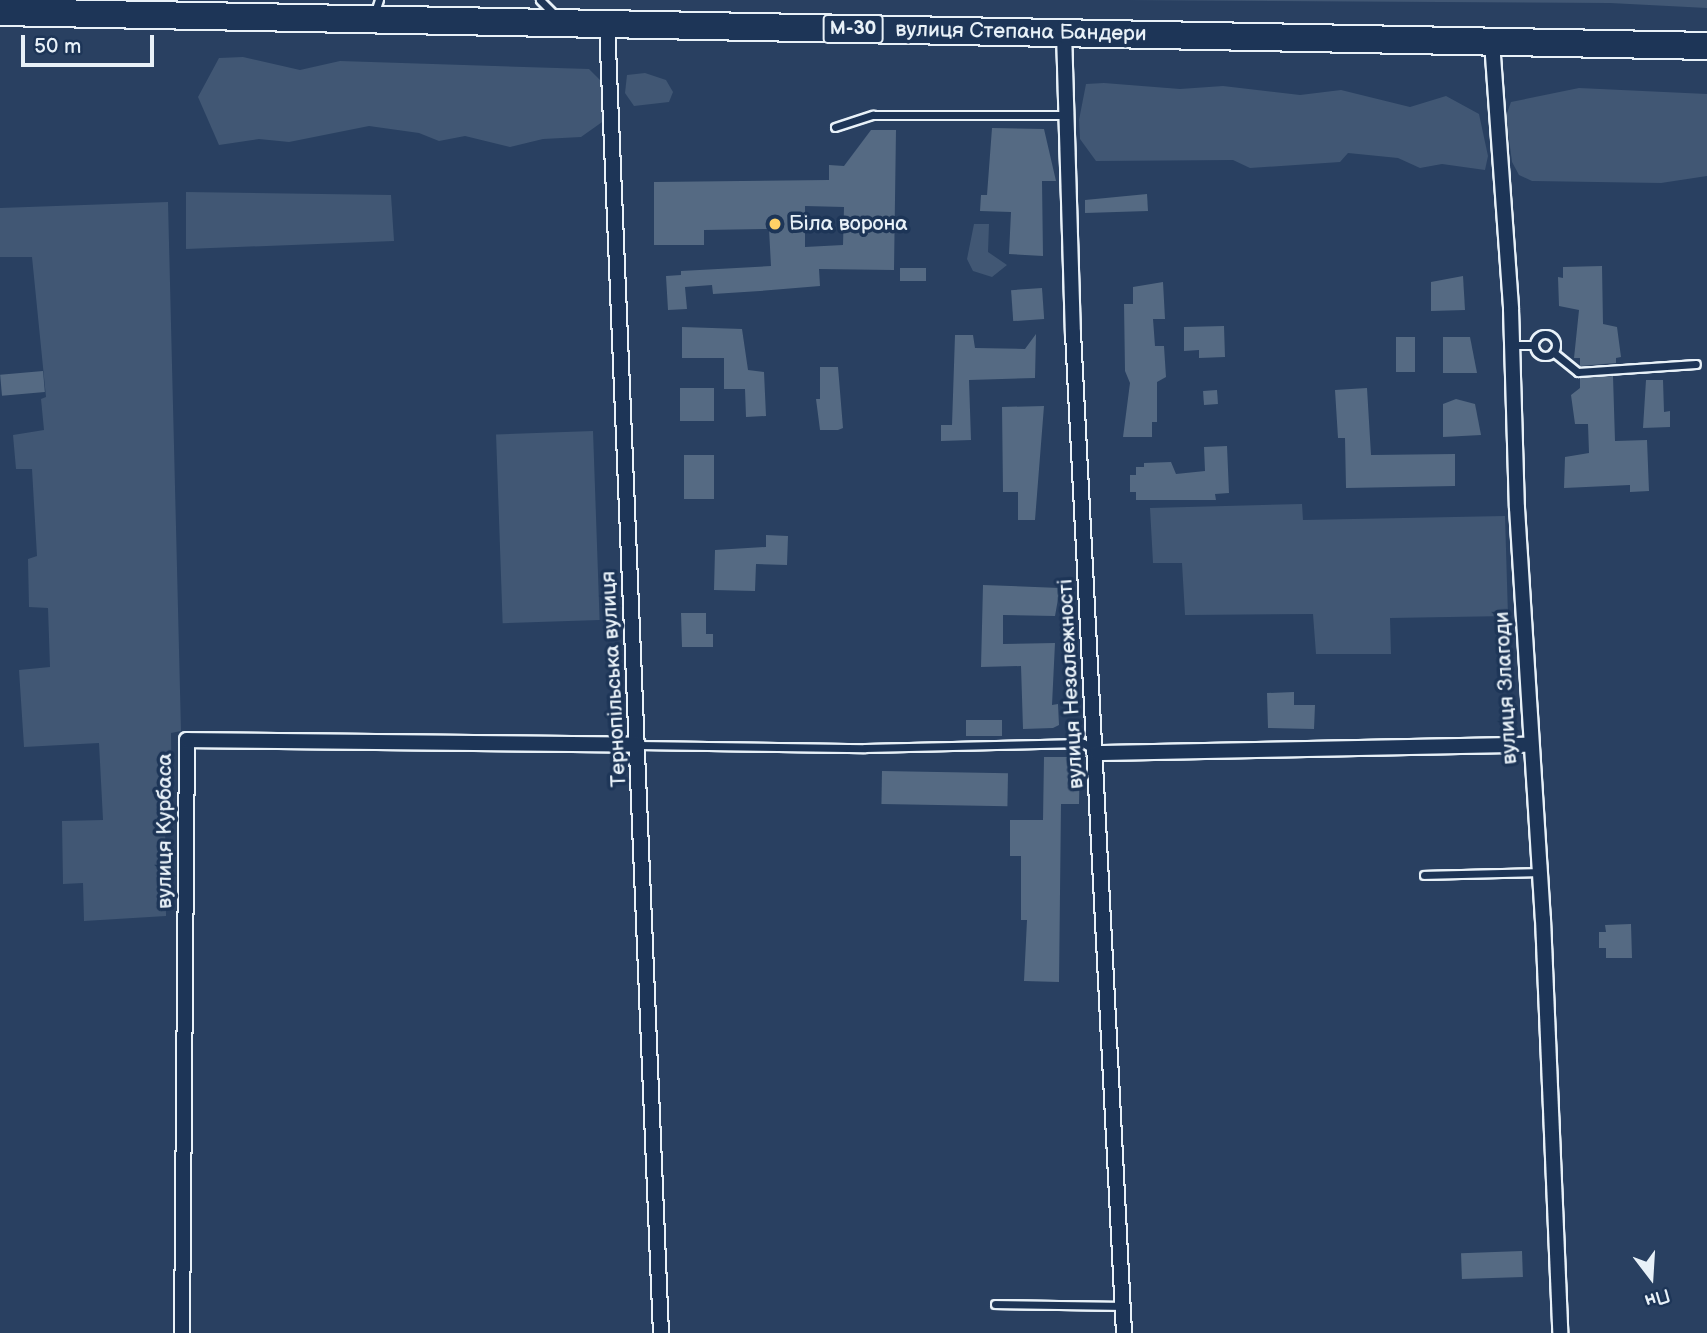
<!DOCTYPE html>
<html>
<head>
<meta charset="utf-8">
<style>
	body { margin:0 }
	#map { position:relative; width:1707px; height:1333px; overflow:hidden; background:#294061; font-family:"Balsamiq Sans",sans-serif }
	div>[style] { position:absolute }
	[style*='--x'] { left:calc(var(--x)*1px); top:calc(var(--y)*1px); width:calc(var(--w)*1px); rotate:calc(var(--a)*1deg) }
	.green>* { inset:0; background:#415774; transform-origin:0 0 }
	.building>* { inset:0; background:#556a83; transform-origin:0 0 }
	.roads { filter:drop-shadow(2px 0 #e8f1f8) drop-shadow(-2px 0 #e8f1f8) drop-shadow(0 2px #e8f1f8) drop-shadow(0 -2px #e8f1f8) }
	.lane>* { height:7px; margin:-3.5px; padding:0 3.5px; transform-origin:3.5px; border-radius:3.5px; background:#1d3557 }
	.lane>.ring { margin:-3.5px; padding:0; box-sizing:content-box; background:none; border:7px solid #1d3557; border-radius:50% }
	.street>* { height:14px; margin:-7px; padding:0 7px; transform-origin:7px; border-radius:7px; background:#1d3557 }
	.highway>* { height:26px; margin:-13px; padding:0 13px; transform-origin:13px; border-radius:13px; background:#1d3557 }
	.dots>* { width:19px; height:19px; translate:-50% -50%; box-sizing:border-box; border:4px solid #1d3557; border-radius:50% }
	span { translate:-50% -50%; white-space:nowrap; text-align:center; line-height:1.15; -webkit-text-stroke:7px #1d3557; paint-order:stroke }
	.shield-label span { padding:2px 5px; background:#1d3557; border:2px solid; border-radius:5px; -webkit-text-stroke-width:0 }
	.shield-label { font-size:19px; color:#e8f1f8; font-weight:700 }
	.street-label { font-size:21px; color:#e8f1f8 }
	.poi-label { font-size:21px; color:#e8f1f8 }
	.left { translate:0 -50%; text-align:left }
	.north { position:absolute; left:1616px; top:1242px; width:70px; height:70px; -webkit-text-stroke:5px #1d3557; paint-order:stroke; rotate:163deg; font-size:19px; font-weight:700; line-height:28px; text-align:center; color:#e8f1f8 }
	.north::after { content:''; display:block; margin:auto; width:24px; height:32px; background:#e8f1f8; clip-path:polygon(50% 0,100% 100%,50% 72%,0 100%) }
	.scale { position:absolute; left:21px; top:35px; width:133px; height:32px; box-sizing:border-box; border:4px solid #e8f1f8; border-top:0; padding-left:9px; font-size:21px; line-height:24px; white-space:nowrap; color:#e8f1f8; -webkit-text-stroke:5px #1d3557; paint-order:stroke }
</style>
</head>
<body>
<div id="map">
	<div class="green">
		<i style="clip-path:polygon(1127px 0,1707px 0,1707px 8px,1610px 3px)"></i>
		<i style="clip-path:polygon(243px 57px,300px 70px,340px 61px,589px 69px,603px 83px,605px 120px,581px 137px,543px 139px,510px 147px,465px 136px,439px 141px,419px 133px,369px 126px,289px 142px,259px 139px,219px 145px,198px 97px,219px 58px)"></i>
		<i style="clip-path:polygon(645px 73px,666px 80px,673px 92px,669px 102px,634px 106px,625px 93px,627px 75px)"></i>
		<i style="clip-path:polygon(1104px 83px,1180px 89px,1223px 86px,1300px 95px,1341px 90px,1410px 107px,1446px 96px,1479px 114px,1488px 156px,1485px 170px,1442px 164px,1420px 168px,1398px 158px,1348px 153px,1340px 162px,1250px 168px,1233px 160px,1096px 161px,1080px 139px,1079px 120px,1086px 84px)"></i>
		<i style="clip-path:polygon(1579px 88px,1707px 94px,1707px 176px,1661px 183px,1532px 181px,1519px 175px,1512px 162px,1506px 116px,1511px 102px)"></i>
		<i style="clip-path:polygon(186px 192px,391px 195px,394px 241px,186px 249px)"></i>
		<i style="clip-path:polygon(168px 202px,181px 731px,171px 733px,172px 808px,165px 809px,166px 916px,84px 921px,83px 883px,63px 884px,62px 821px,103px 820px,99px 743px,24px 747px,19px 670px,50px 667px,48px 608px,29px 607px,28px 559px,37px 556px,32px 469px,16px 469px,13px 435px,44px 430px,41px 399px,46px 397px,32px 257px,0 257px,0 208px)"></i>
		<i style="clip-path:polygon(974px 224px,989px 224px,988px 252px,1007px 265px,992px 277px,973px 271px,967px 259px)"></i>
		<i style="left:593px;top:431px;width:189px;height:97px;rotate:88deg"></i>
		<i style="clip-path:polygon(1302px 504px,1303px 520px,1505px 516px,1508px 616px,1390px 618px,1391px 654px,1316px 654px,1313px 614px,1185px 615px,1182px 563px,1153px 563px,1150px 508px)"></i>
	</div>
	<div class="building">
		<i style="clip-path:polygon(992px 128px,1044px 129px,1056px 181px,1042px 181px,1043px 256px,1009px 254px,1011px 212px,980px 211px,981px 195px,987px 195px)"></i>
		<i style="clip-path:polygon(evenodd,871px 130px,896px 130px,894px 270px,819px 269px,820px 286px,760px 291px,713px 294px,712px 285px,685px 287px,687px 309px,668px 310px,666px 276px,681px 275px,681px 271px,771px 266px,769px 229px,704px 230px,704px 245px,654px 245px,654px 182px,829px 180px,829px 165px,844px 166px,871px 130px,805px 206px,844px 207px,843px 245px,805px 247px,805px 206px)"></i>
		<i style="clip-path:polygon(1147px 194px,1148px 211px,1085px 213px,1085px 200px)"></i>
		<i style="clip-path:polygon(1602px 266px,1603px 324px,1617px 327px,1621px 357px,1616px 358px,1616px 363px,1580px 366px,1580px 358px,1574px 358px,1579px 310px,1559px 306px,1558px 277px,1563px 278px,1563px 267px)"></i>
		<i style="left:900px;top:268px;width:26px;height:13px"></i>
		<i style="clip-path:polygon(1463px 276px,1465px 310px,1431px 311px,1431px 282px)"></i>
		<i style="clip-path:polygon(1163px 282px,1165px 319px,1153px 319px,1155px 346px,1164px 346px,1166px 377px,1157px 382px,1157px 422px,1152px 422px,1152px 437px,1123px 437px,1130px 383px,1125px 371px,1124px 304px,1133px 304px,1133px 287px)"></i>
		<i style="left:1042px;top:288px;width:31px;height:31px;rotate:86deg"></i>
		<i style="clip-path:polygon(1224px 326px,1225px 357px,1199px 358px,1199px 350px,1184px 351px,1184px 327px)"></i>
		<i style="clip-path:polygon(682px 327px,742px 329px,748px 370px,764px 372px,766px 416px,746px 417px,745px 389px,724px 389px,724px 358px,682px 358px)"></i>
		<i style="clip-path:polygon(1036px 334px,1035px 378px,969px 380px,971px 440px,941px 441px,941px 425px,952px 425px,955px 335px,973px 335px,975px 348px,1025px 349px)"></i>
		<i style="left:1396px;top:337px;width:19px;height:35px"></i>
		<i style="clip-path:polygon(1443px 337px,1470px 337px,1477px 373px,1443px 373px)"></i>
		<i style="clip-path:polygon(820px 367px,838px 367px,843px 428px,838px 430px,820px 430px,816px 399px,820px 399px)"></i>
		<i style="left:43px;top:371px;width:21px;height:43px;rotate:85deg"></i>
		<i style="clip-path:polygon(1613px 376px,1615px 441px,1647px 440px,1649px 491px,1630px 492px,1630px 485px,1564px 488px,1565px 457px,1589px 453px,1588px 424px,1575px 424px,1571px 395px,1580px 388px,1580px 378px)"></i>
		<i style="clip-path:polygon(1646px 380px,1663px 380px,1664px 412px,1670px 411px,1670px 427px,1643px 428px)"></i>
		<i style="left:680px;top:388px;width:34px;height:33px"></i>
		<i style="clip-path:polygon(1367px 388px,1371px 455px,1455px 454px,1455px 486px,1346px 488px,1345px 438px,1338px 438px,1335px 390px)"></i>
		<i style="left:1217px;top:390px;width:14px;height:14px;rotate:86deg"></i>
		<i style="clip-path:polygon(1456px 399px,1475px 404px,1481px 435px,1443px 437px,1443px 404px)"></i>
		<i style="clip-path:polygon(1044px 406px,1035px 520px,1018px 520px,1018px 492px,1003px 492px,1002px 407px)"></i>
		<i style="clip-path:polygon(1227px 446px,1229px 493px,1215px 494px,1216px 500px,1136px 500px,1136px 492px,1130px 492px,1130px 475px,1136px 475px,1136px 467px,1144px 467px,1144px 463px,1171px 462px,1176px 474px,1205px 471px,1204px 447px)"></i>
		<i style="left:714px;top:455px;width:44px;height:30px;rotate:90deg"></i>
		<i style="clip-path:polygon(766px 535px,788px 536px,787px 565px,756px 564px,755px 591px,714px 590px,715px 550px,766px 547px)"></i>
		<i style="clip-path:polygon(983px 585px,1060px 588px,1055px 616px,1003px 615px,1003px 644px,1055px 643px,1052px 705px,1058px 704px,1059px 725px,1053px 728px,1023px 729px,1021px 666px,981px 667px)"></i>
		<i style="clip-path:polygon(681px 613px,706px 613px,706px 634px,713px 634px,713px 647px,682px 647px)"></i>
		<i style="clip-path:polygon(1294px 692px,1294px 705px,1315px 705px,1314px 729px,1268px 728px,1267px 693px)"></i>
		<i style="left:966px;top:720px;width:36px;height:16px"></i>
		<i style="clip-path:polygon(1044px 757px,1080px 757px,1079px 804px,1061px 804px,1059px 982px,1024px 981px,1027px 920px,1021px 920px,1021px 856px,1010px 856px,1010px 820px,1043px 820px)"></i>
		<i style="left:882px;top:771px;width:126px;height:33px;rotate:1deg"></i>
		<i style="clip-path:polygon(1631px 924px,1632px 958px,1606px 958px,1606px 948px,1599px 948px,1599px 932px,1606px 932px,1605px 925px)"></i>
		<i style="left:1522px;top:1251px;width:26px;height:61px;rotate:88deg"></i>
	</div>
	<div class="roads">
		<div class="lane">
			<i style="--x:540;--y:0;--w:23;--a:45"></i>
			<i style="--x:374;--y:15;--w:16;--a:-72"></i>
			<i style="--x:835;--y:127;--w:40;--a:-18"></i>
			<i style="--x:873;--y:115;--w:191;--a:0"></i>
			<i class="ring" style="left:1534px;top:334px;width:15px;height:15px"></i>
			<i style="--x:1512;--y:345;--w:22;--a:0"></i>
			<i style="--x:1553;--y:352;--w:32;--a:39"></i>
			<i style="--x:1578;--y:372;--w:118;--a:-3.9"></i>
			<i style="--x:638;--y:745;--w:227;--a:0.8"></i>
			<i style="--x:865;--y:748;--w:218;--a:-1.3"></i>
			<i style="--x:1083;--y:743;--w:13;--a:32"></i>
			<i style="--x:1424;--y:875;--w:115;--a:-1.5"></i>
			<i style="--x:995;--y:1304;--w:127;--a:0.9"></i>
		</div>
		<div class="street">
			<i style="--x:607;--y:24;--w:1310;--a:87.64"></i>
			<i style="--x:1064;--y:33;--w:300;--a:88.3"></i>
			<i style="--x:1073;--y:333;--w:1001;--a:87.08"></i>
			<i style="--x:1492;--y:42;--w:268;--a:85.9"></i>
			<i style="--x:1511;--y:309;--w:199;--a:88.3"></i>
			<i style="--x:1517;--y:508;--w:412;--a:86.4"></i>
			<i style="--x:1543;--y:919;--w:414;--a:87.6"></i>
			<i style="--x:1097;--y:753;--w:433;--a:-1.1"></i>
			<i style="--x:182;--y:1333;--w:593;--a:-89.52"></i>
			<i style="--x:187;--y:740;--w:451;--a:0.6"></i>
		</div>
		<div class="highway">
			<i style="--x:0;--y:12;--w:1707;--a:1.14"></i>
		</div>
	</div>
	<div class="dots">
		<i style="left:775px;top:224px;background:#ffd166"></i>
	</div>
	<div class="shield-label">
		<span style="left:853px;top:29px">М-30</span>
	</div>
	<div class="street-label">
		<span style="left:1021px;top:32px;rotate:1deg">вулиця Степана Бандери</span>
		<span style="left:614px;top:679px;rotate:-93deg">Тернопільська вулиця</span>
		<span style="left:1071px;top:684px;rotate:-93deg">вулиця Незалежності</span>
		<span style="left:1506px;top:688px;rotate:-93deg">вулиця Злагоди</span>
		<span style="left:165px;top:831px;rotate:-90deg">вулиця Курбаса</span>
	</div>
	<div class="poi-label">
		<span class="left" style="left:789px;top:224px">Біла ворона</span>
	</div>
	<div class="north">Пн</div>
	<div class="scale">50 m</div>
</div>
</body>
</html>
